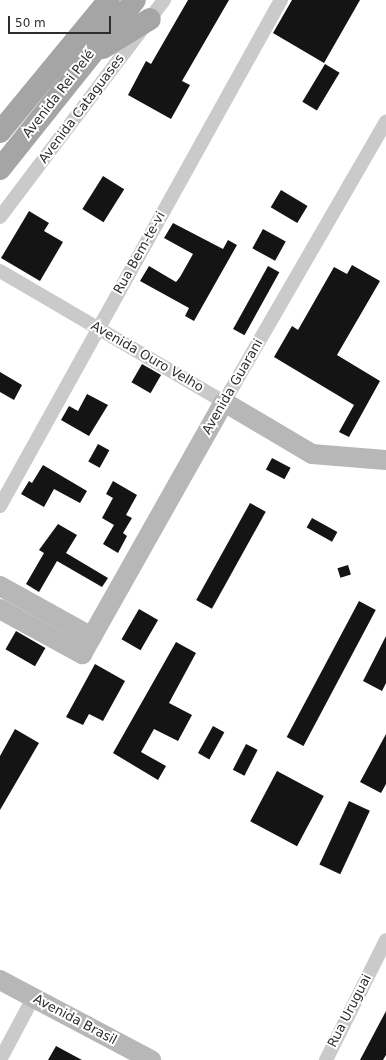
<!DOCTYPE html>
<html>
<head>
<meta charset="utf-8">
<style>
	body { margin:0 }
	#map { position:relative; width:386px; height:1060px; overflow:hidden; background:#fff; font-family:"DejaVu Sans",sans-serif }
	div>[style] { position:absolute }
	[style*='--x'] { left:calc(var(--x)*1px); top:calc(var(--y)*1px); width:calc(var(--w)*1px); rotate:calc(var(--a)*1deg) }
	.building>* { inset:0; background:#141414; transform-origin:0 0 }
	.street>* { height:14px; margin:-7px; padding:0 7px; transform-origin:7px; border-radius:7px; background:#cacaca }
	.secondary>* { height:20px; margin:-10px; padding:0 10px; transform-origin:10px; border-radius:10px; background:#b7b7b7 }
	.primary>* { height:22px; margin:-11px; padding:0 11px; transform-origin:11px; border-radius:11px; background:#a5a5a5 }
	span { translate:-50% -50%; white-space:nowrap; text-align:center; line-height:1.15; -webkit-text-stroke:4px #fff; paint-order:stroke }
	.street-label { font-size:13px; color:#2d2d2d }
	.scale { position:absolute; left:8px; top:16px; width:103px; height:18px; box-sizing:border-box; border:2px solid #2d2d2d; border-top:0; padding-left:5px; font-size:12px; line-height:14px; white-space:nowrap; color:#2d2d2d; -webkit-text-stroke:3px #fff; paint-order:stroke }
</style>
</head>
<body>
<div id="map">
	<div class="building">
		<i style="clip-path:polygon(188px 0,229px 0,182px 81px,190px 85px,171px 119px,128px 95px,146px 61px,151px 64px)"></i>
		<i style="clip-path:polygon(292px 0,360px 0,324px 63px,273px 33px)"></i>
		<i style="left:325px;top:64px;width:17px;height:44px;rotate:31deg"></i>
		<i style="left:103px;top:176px;width:25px;height:39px;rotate:32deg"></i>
		<i style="left:281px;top:190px;width:31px;height:20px;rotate:31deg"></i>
		<i style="clip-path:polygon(29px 211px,49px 223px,44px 231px,63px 242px,40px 281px,1px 258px)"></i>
		<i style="clip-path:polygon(173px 223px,223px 249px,228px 240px,237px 245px,194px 321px,185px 316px,189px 308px,140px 281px,149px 266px,176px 282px,180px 277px,193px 254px,164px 238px)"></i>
		<i style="left:263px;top:229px;width:26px;height:22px;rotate:29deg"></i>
		<i style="clip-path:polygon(352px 265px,380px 281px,337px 355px,380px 381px,349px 437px,339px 432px,354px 405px,274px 357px,292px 326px,298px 330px,334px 267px,347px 274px)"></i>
		<i style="left:268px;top:266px;width:13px;height:72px;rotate:29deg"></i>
		<i style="left:142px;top:364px;width:22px;height:21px;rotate:30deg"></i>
		<i style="clip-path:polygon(0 372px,22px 385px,14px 400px,0 392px)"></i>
		<i style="clip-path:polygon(87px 394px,108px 405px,89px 436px,61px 420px,69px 406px,78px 411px)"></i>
		<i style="left:98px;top:444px;width:13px;height:20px;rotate:29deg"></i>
		<i style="left:272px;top:458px;width:21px;height:13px;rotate:28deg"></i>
		<i style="clip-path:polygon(43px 465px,87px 491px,80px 503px,54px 489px,44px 507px,21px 494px,29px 481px,32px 483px)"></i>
		<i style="clip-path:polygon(113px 481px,137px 495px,126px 515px,132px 518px,123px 533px,127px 536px,118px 553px,103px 544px,114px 525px,102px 518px,113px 498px,106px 494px)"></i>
		<i style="left:250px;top:503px;width:18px;height:111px;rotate:29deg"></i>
		<i style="left:312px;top:518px;width:29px;height:11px;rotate:29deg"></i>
		<i style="clip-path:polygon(58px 524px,77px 535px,66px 553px,108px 578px,102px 587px,57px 561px,39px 592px,26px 584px,44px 553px,39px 550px)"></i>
		<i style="left:348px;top:565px;width:10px;height:11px;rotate:73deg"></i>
		<i style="left:359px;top:601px;width:19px;height:154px;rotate:28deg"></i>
		<i style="left:139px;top:609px;width:22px;height:35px;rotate:30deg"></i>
		<i style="left:16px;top:631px;width:34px;height:21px;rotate:30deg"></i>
		<i style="clip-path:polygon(386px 636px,386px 683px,382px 691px,363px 681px)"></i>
		<i style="clip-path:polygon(176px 642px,196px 653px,169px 703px,192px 715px,178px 741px,154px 729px,141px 752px,166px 766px,158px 780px,113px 753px)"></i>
		<i style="clip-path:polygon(95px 664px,125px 681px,103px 721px,89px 714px,83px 725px,66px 717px)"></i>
		<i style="left:213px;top:726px;width:13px;height:31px;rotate:29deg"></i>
		<i style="clip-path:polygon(15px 729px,39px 743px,0 810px,0 756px)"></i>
		<i style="clip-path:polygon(386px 734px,386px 784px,381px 793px,360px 782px)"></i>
		<i style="left:246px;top:744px;width:13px;height:29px;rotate:27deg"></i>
		<i style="left:277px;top:771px;width:53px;height:57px;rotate:28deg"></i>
		<i style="left:349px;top:801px;width:23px;height:70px;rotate:25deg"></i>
		<i style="clip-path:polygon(386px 1011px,386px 1055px,383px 1060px,360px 1060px)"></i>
		<i style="clip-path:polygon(56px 1046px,82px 1060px,48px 1060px)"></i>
	</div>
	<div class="street">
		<i style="--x:0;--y:217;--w:272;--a:-52.9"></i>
		<i style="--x:0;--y:271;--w:259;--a:30.3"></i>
		<i style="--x:224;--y:402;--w:324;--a:-60"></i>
		<i style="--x:0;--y:506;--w:579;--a:-60.96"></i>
		<i style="--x:0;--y:1060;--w:70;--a:-62"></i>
		<i style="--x:326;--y:1060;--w:134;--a:-63.4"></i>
	</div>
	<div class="secondary">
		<i style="--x:0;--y:586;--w:105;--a:29"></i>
		<i style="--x:0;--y:609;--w:94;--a:28.8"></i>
		<i style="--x:82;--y:654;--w:289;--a:-60.6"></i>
		<i style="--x:224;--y:402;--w:102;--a:30.6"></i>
		<i style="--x:312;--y:454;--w:74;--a:4.6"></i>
		<i style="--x:0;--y:980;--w:171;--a:27.9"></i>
	</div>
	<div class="primary">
		<i style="--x:103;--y:48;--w:55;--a:-31.7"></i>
		<i style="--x:0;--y:132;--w:171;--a:-50.5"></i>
		<i style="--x:0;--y:169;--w:216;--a:-51.4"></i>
	</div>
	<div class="street-label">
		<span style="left:59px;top:94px;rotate:-52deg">Avenida Rei Pelé</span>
		<span style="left:82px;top:109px;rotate:-53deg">Avenida Cataguases</span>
		<span style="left:140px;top:253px;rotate:-61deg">Rua Bem-te-vi</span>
		<span style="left:147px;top:357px;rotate:30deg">Avenida Ouro Velho</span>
		<span style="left:233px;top:387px;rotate:-60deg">Avenida Guarani</span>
		<span style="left:350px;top:1011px;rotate:-63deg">Rua Uruguai</span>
		<span style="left:75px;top:1020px;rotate:28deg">Avenida Brasil</span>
	</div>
	<div class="scale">50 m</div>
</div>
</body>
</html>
